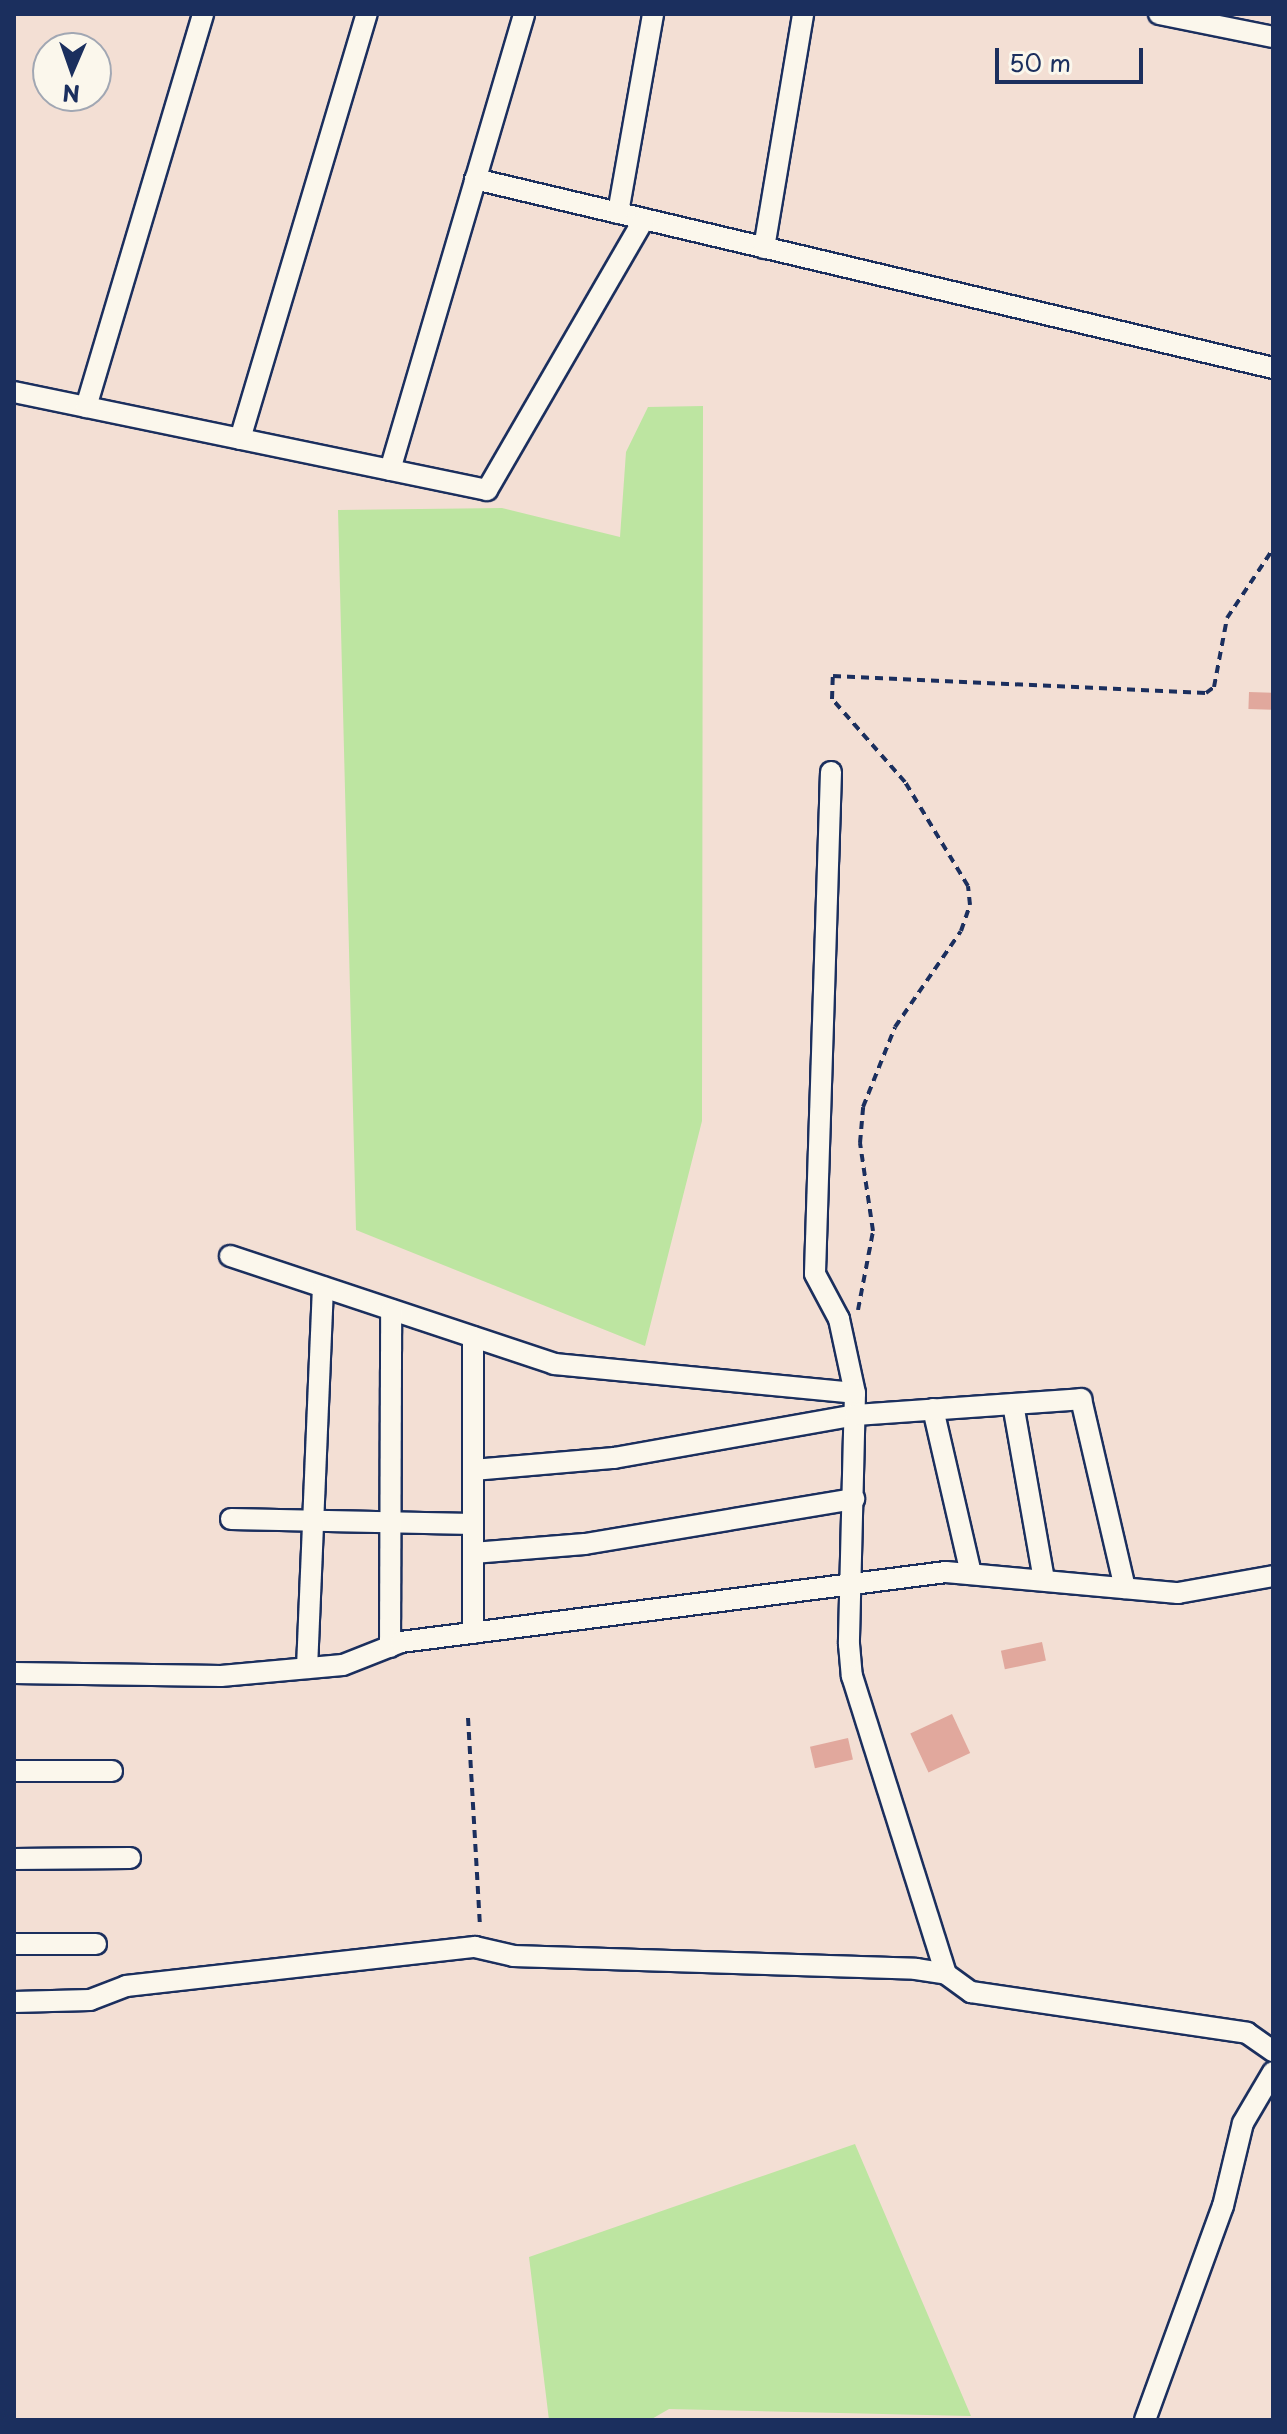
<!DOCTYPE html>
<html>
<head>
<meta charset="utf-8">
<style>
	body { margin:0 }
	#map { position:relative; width:1287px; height:2434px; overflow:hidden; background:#f3dfd4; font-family:"Playpen Sans",sans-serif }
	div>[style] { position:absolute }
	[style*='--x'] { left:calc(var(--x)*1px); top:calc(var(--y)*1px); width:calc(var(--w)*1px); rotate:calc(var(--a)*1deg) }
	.green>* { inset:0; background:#bde5a1 }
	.building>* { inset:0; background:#e1a89d; transform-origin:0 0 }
	.path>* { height:4px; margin-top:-2px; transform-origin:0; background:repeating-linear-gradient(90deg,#1b2f5e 0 8px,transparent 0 14px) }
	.roads { filter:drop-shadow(2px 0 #1b2f5e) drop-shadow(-2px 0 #1b2f5e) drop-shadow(0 2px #1b2f5e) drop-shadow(0 -2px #1b2f5e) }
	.minor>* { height:20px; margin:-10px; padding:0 10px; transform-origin:10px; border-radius:10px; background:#fbf7ec }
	span { translate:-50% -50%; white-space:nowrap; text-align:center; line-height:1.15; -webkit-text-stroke:6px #fbf7ec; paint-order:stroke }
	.frame { position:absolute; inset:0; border:16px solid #1b2f5e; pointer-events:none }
	.north { position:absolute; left:32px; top:32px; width:80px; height:80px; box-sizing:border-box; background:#fbf7ec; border:2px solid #a1a7b3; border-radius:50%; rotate:182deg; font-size:22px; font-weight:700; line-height:32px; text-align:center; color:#1b2f5e }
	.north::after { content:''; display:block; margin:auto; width:28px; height:36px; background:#1b2f5e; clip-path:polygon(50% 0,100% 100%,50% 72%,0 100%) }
	.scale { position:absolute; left:995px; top:48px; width:148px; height:36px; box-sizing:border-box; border:4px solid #1b2f5e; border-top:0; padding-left:10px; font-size:24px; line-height:28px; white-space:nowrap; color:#1b2f5e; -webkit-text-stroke:6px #fbf7ec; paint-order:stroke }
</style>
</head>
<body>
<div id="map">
	<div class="green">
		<i style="clip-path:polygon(703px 406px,702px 1121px,645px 1346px,356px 1230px,338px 510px,502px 508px,620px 537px,626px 452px,648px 407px)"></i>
		<i style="clip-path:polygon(855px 2144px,971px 2416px,669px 2409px,650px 2420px,549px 2420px,529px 2257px)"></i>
	</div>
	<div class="building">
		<i style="left:1249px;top:692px;width:24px;height:17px;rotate:2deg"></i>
		<i style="left:1042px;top:1642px;width:19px;height:42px;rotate:78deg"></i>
		<i style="left:952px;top:1714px;width:43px;height:46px;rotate:65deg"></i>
		<i style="left:848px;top:1738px;width:22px;height:39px;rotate:77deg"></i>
	</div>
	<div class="path">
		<i style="--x:858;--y:1310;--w:80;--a:-79.2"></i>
		<i style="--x:873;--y:1231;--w:89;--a:-98.4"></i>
		<i style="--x:860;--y:1143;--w:36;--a:-85"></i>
		<i style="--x:863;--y:1107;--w:86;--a:-68.2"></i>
		<i style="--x:895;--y:1027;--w:116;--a:-55.5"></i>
		<i style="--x:961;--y:931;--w:28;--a:-71"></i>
		<i style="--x:970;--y:905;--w:19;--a:-96"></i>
		<i style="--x:968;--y:886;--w:122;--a:-121.2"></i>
		<i style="--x:905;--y:782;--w:111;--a:-131.3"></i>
		<i style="--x:832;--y:699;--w:23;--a:-88"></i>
		<i style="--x:833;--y:676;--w:373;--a:2.6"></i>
		<i style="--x:1206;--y:693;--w:10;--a:-37"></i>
		<i style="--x:1214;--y:687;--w:70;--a:-79.3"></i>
		<i style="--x:1227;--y:618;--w:83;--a:-56.3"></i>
		<i style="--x:468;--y:1718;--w:210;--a:86.7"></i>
	</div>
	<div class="roads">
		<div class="minor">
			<i style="--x:1159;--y:14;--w:116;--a:11.4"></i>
			<i style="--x:475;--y:179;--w:820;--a:13.32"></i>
			<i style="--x:618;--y:213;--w:202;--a:-80"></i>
			<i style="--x:764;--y:248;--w:237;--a:-80.5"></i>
			<i style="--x:14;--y:392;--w:483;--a:11.7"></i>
			<i style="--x:487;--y:490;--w:313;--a:-59.9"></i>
			<i style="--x:86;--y:407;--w:410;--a:-73.4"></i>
			<i style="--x:240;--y:439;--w:444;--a:-73.4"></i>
			<i style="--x:390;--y:470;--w:475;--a:-73.6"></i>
			<i style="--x:831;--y:772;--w:502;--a:91.83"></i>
			<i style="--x:815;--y:1274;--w:51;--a:61.9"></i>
			<i style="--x:839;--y:1319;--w:76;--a:77.8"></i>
			<i style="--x:855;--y:1393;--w:251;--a:91.4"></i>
			<i style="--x:849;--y:1644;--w:32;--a:85"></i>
			<i style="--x:852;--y:1676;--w:312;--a:72.5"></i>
			<i style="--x:230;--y:1256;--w:342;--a:18.4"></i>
			<i style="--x:554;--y:1364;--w:302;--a:5.5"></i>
			<i style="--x:1013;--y:1404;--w:179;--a:80"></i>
			<i style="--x:933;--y:1409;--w:169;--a:77"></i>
			<i style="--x:473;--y:1470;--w:142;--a:-4.9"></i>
			<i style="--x:614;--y:1458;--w:245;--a:-10.1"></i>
			<i style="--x:855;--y:1415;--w:227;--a:-4"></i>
			<i style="--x:1081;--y:1399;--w:194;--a:76.9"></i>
			<i style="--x:231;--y:1519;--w:242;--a:1.2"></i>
			<i style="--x:473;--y:1553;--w:112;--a:-4.6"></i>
			<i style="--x:585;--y:1544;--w:273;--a:-9.5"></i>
			<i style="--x:473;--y:1633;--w:296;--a:-90"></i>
			<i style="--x:390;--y:1647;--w:337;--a:-89.8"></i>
			<i style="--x:307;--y:1668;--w:381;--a:-87.6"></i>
			<i style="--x:14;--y:1673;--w:207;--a:0.8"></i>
			<i style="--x:221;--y:1676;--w:122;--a:-5.2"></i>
			<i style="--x:343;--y:1665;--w:62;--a:-21.6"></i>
			<i style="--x:401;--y:1642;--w:549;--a:-7.32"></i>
			<i style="--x:946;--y:1572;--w:233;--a:5.2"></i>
			<i style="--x:1178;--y:1593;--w:97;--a:-10.1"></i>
			<i style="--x:14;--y:1771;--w:98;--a:0"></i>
			<i style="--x:14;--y:1859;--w:116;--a:-0.5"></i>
			<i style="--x:14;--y:1944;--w:82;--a:0"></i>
			<i style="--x:14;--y:2002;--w:76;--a:-1.5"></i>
			<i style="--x:90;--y:2000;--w:39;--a:-21"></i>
			<i style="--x:126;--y:1986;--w:351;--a:-6.4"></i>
			<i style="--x:475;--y:1947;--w:39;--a:13"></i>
			<i style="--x:513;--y:1956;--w:403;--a:1.8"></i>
			<i style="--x:916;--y:1969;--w:30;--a:9"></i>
			<i style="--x:946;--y:1974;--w:31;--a:36"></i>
			<i style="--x:971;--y:1992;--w:279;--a:8.4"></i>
			<i style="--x:1247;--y:2033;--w:32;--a:35"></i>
			<i style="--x:1145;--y:2420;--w:228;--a:-70"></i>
			<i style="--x:1223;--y:2206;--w:85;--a:-76.5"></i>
			<i style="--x:1243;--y:2123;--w:59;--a:-59.5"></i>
		</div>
	</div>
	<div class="frame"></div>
	<div class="north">N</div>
	<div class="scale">50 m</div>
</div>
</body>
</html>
